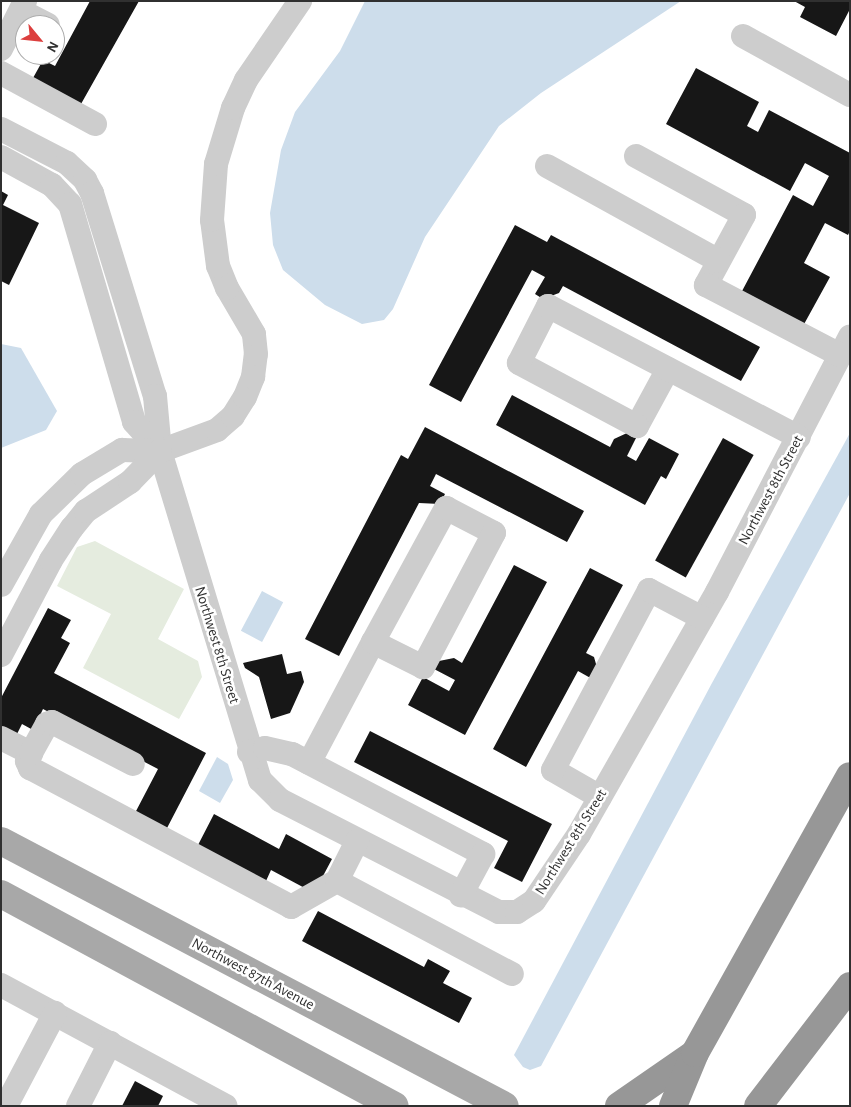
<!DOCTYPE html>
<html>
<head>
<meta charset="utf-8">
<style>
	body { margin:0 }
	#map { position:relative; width:851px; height:1107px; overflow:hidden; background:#fff; font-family:"Alegreya Sans",sans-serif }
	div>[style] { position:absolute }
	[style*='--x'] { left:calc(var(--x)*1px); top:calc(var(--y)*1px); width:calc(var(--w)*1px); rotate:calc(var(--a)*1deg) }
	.green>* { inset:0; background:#e5ecdf }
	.water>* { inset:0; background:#cdddeb; transform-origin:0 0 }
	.building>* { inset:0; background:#171717; transform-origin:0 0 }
	.minor>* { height:24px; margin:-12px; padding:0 12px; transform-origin:12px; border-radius:12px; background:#cdcdcd }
	.major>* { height:28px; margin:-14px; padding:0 14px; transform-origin:14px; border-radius:14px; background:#a8a8a8 }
	.highway>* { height:28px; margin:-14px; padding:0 14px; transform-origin:14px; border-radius:14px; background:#979797 }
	span { translate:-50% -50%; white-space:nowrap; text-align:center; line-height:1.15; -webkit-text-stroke:5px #fff; paint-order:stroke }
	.street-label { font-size:15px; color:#303030 }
	.frame { position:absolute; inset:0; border:2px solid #303030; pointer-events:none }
	.north { position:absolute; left:15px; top:15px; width:50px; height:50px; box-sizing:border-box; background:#fff; border:1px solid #acacac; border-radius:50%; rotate:118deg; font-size:14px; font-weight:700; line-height:20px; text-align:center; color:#303030 }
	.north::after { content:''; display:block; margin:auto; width:18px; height:22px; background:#dc3f3e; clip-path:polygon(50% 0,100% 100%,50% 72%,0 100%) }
</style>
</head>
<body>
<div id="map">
	<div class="green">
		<i style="clip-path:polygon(95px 541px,184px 589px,158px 639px,198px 661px,202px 677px,179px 719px,83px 668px,111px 614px,57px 586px,77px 547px)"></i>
	</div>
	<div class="water">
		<i style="clip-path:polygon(365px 1px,681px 1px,541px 93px,499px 126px,425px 237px,393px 309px,384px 320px,362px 324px,325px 305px,283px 270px,273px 245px,270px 213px,281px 150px,295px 112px,340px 51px)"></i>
		<i style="clip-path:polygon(1px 344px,21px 348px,57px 411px,46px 430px,1px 448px)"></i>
		<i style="clip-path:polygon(850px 433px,850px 493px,541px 1066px,530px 1070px,523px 1067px,514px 1055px,712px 683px)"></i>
		<i style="left:262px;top:591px;width:24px;height:45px;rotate:28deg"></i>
		<i style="clip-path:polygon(217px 757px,228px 764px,233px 780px,220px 803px,199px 791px)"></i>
	</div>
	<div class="building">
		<i style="clip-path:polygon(90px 1px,139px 1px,81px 104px,33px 78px,43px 60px,55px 66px)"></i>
		<i style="clip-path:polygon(794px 1px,850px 1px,850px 9px,836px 36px,800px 17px,805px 7px)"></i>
		<i style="clip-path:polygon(696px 68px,759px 102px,747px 126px,758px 132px,769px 110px,850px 153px,850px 231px,848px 235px,825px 223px,804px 263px,830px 277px,803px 326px,741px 293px,793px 195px,813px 206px,829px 176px,805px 163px,790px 191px,666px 124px)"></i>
		<i style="clip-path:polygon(1px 191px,8px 195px,3px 205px,39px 223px,9px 285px,1px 281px)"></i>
		<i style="clip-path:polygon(515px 225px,547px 242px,551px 235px,760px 347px,741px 381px,563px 286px,559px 293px,543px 299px,535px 294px,545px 277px,532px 270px,461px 402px,429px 385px)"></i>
		<i style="clip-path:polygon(512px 395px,610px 447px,614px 439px,627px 433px,636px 438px,627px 456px,636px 461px,649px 438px,679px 454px,666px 479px,661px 476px,645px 505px,496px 425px)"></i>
		<i style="clip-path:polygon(425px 427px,584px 511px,567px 542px,436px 474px,430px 486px,445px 494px,440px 504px,419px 503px,339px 656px,305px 639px,401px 455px,408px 459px)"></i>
		<i style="left:723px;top:438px;width:35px;height:140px;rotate:29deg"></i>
		<i style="clip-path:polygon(514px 565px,547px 582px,465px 735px,408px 705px,423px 677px,449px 691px,455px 680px,434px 669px,439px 661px,454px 658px,462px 663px)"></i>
		<i style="clip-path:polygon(590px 568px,623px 585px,586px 653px,594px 657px,598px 671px,594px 680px,578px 671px,526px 767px,493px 749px)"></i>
		<i style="clip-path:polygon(48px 608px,71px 620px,61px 638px,70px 643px,54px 673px,206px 753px,166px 830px,135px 813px,158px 769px,43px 709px,33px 730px,22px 724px,13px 742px,1px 736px,1px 698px)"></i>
		<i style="clip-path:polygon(282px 654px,287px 674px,301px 671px,304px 682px,290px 713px,271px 719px,259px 677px,245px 668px,243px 663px)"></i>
		<i style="clip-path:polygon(370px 731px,552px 824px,522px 882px,494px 868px,508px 841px,354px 762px)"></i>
		<i style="clip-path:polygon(214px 814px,279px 849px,286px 834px,332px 859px,314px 893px,271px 870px,266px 881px,198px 845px)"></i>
		<i style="clip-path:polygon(318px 911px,424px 967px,428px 959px,450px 971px,443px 983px,472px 998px,459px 1023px,302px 941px)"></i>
		<i style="clip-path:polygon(135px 1081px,163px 1096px,158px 1106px,122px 1106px)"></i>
	</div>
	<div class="minor">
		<i style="--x:21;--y:11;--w:30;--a:27"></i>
		<i style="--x:743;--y:36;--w:122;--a:28.9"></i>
		<i style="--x:1;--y:49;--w:54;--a:-63.4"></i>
		<i style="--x:1;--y:73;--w:107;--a:28.5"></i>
		<i style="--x:1;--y:129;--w:74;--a:27.3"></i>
		<i style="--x:67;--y:163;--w:25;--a:43"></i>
		<i style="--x:85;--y:180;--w:15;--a:62"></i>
		<i style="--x:92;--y:193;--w:213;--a:72.8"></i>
		<i style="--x:155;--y:396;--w:55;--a:84.8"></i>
		<i style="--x:160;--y:451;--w:344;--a:73.1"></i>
		<i style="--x:260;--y:780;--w:28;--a:45"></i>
		<i style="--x:280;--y:800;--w:246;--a:27.1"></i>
		<i style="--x:499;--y:912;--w:18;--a:0"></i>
		<i style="--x:517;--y:912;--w:20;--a:-33"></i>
		<i style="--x:534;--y:901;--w:81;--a:-56.1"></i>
		<i style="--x:579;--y:834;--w:279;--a:-60.3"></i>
		<i style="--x:717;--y:592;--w:288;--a:-62.5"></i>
		<i style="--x:636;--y:156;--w:123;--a:28.6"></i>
		<i style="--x:744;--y:215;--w:80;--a:118.5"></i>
		<i style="--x:706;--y:285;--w:151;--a:27.6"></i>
		<i style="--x:1;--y:157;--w:58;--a:28.8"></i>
		<i style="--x:52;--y:185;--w:26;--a:47"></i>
		<i style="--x:70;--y:204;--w:227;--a:73.6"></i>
		<i style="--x:134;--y:422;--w:39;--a:48"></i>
		<i style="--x:547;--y:166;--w:196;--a:28.9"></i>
		<i style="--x:668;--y:369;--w:65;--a:118.5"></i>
		<i style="--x:637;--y:426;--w:134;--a:-151.9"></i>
		<i style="--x:519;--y:363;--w:64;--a:-63"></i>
		<i style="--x:548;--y:306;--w:283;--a:27.6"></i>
		<i style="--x:1;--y:585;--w:81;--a:-60.6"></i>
		<i style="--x:41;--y:514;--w:57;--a:-44.3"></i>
		<i style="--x:82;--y:474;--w:47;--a:-31"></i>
		<i style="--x:122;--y:450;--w:38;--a:2"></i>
		<i style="--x:160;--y:451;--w:61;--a:-20.2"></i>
		<i style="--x:217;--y:430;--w:21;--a:-41"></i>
		<i style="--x:233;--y:416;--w:22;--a:-58"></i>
		<i style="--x:245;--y:397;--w:22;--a:-68"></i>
		<i style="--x:253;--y:377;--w:23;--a:-83"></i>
		<i style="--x:256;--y:354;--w:20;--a:-96"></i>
		<i style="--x:254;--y:334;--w:53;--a:-120.4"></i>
		<i style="--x:227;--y:288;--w:24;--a:-112"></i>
		<i style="--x:218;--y:266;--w:46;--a:-97.4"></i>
		<i style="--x:212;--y:220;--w:56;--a:-85.9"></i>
		<i style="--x:216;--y:164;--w:59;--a:-73.1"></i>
		<i style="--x:233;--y:108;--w:31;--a:-65"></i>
		<i style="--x:246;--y:80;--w:96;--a:-55.6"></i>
		<i style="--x:1;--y:655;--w:107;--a:-62.2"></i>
		<i style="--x:51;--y:560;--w:38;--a:-57"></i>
		<i style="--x:72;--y:528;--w:22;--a:-51"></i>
		<i style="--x:86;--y:511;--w:53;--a:-33.4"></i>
		<i style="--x:130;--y:482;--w:43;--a:-45.9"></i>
		<i style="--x:1;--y:738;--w:34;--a:27"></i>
		<i style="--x:31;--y:753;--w:9;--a:117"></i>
		<i style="--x:27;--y:761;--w:8;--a:67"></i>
		<i style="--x:30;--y:768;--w:296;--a:28"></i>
		<i style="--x:291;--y:907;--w:53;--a:-29.5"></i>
		<i style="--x:337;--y:881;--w:198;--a:28"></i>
		<i style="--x:249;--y:752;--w:16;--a:-14"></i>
		<i style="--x:265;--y:748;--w:28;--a:13"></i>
		<i style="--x:292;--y:754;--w:216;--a:27.6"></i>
		<i style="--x:483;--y:854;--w:47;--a:118.2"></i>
		<i style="--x:31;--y:753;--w:33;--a:-61"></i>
		<i style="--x:47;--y:724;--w:5;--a:-22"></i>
		<i style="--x:52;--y:722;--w:91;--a:27.4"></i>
		<i style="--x:309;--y:763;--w:137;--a:-62.1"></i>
		<i style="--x:373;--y:642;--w:153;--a:-61.4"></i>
		<i style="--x:446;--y:508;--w:54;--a:27.5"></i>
		<i style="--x:494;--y:533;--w:152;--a:117.9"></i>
		<i style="--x:423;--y:667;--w:56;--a:-153.4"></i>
		<i style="--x:600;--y:797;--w:54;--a:-150.1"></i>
		<i style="--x:553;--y:770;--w:204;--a:-61.9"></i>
		<i style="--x:649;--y:590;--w:60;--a:27.8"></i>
		<i style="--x:337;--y:881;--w:45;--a:-63.4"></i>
		<i style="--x:1;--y:985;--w:255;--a:28.3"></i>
		<i style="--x:7;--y:1104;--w:103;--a:-62.2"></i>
		<i style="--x:78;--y:1106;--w:71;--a:-63.1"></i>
	</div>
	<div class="major">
		<i style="--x:1;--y:841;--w:569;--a:27.74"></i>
		<i style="--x:1;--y:894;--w:447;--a:28.3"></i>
	</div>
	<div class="highway">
		<i style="--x:619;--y:1106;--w:91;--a:-34.7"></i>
		<i style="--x:673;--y:1106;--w:57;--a:-67.5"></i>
		<i style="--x:695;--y:1053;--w:317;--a:-60.8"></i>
		<i style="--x:758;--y:1106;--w:151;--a:-52.5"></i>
	</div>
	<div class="street-label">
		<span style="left:771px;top:490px;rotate:-62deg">Northwest 8th Street</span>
		<span style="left:217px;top:645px;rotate:73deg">Northwest 8th Street</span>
		<span style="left:571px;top:842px;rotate:-58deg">Northwest 8th Street</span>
		<span style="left:253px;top:974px;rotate:28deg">Northwest 87th Avenue</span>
	</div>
	<div class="frame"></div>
	<div class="north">N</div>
</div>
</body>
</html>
